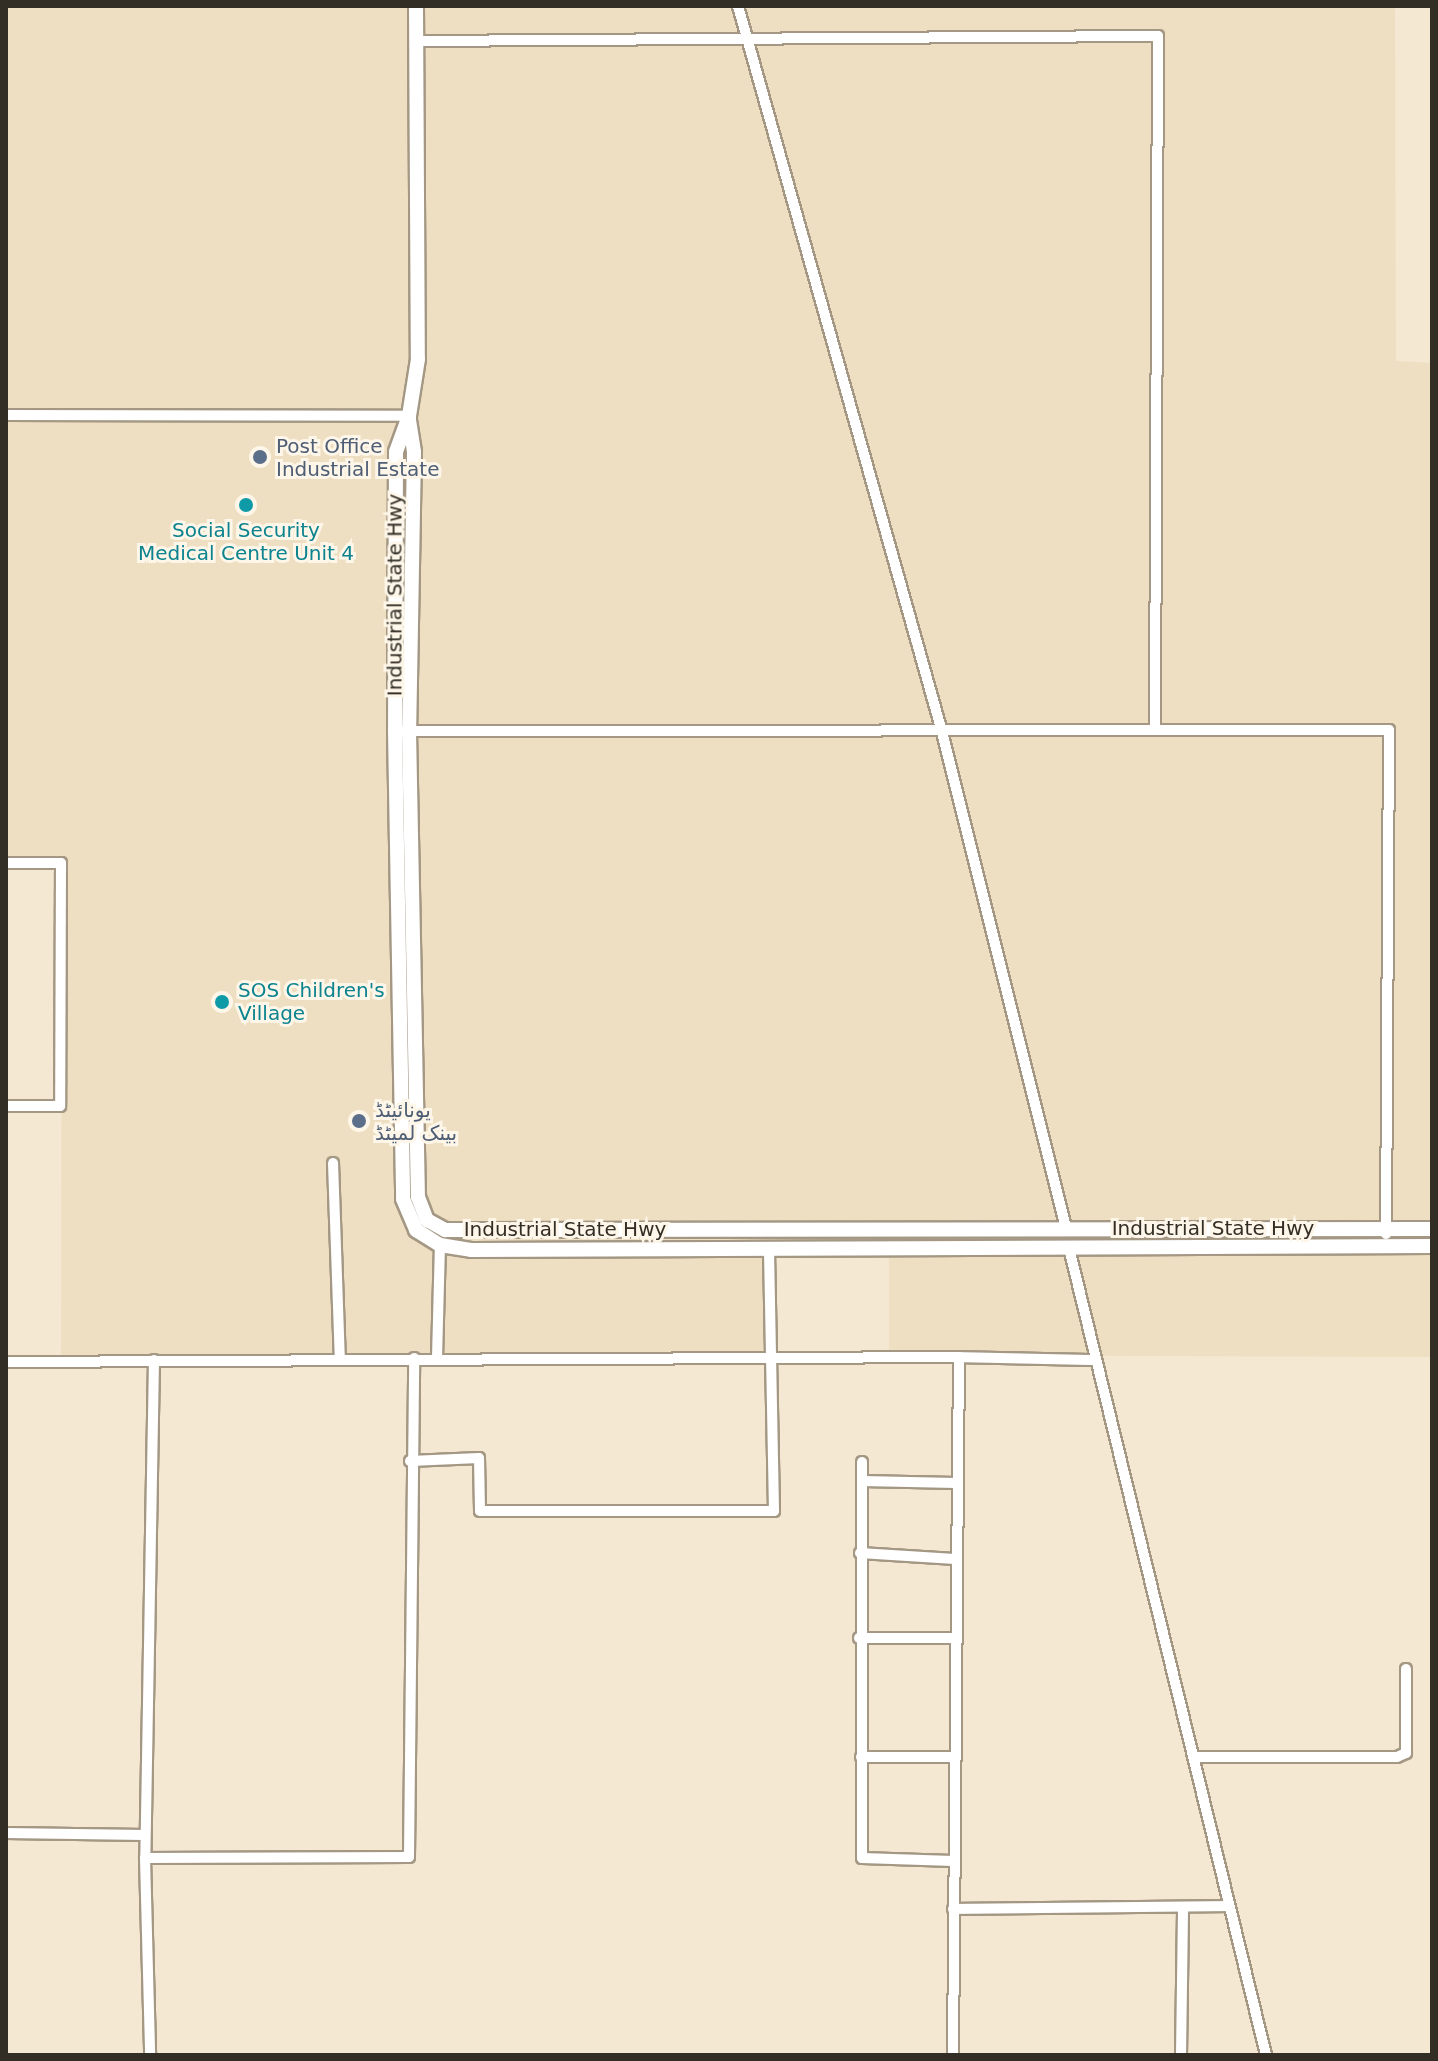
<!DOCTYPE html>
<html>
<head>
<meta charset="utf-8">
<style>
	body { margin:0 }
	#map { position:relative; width:1438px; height:2061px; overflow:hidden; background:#f4e8d2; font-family:"DejaVu Sans",Cairo,sans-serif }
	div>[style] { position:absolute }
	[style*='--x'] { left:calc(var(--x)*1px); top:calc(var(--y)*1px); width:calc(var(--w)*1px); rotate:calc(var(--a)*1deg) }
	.built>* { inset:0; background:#efdfc2 }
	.roads { filter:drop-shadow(2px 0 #a49884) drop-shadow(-2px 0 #a49884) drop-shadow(0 2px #a49884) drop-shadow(0 -2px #a49884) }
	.minor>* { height:10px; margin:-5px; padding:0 5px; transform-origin:5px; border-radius:5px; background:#fff }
	.major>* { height:14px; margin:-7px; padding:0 7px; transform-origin:7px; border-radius:7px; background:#fff }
	.dots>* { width:22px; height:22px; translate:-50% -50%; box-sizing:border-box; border:4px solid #fdf6e9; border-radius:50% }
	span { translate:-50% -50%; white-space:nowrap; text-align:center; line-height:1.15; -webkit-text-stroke:6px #fdf6e9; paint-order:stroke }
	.service-label { font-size:20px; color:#4e5e75 }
	.left { translate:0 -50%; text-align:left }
	.culture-label { font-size:20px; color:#0d838f }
	.street-label { font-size:20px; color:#322e25 }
	.frame { position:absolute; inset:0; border:8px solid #322e25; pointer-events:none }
</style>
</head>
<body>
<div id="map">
	<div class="built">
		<i style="clip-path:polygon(6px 6px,1395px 6px,1396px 361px,1432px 363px,1432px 1357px,889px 1355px,889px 1251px,768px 1252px,764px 1356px,61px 1359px,62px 870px,6px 869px)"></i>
	</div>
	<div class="roads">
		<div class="minor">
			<i style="--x:738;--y:6;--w:750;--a:74.3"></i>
			<i style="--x:941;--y:728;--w:515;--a:75.96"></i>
			<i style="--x:416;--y:41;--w:742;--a:-0.39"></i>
			<i style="--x:1158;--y:36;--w:694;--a:90.25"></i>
			<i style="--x:6;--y:415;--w:403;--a:0.1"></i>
			<i style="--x:405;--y:731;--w:984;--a:-0.06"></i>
			<i style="--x:1389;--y:730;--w:504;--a:90.34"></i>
			<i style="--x:6;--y:863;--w:55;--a:0"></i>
			<i style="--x:61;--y:863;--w:243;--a:90.2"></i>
			<i style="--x:60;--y:1106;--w:54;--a:180"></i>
			<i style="--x:333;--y:1163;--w:196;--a:88"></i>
			<i style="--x:1069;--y:1248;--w:831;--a:76.28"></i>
			<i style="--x:437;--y:1358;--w:113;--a:-88.5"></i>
			<i style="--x:154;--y:1360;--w:498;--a:91"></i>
			<i style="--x:145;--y:1858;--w:264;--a:-0.2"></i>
			<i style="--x:409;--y:1857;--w:499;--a:-89.4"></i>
			<i style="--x:6;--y:1362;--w:953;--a:-0.3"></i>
			<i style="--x:410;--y:1461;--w:69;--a:-2.5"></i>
			<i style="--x:479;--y:1458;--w:53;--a:88.9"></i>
			<i style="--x:480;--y:1511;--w:294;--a:0"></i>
			<i style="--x:774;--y:1511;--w:262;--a:-91.1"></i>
			<i style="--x:862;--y:1462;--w:396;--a:90"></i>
			<i style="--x:862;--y:1858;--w:91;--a:1.9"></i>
			<i style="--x:862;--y:1481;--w:94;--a:1.2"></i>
			<i style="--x:860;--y:1553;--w:95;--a:3.6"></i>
			<i style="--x:859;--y:1638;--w:95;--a:0"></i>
			<i style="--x:861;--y:1757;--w:92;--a:0"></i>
			<i style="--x:1196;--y:1757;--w:201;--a:0"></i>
			<i style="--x:1397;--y:1757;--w:10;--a:-24"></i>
			<i style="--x:1406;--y:1753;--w:84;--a:-90"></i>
			<i style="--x:6;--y:1833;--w:138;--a:0.8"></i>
			<i style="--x:145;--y:1858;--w:197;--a:88.5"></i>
			<i style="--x:953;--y:1909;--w:276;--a:-0.6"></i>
			<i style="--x:953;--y:2055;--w:698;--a:-89.51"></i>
			<i style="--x:959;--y:1357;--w:137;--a:1.3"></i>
			<i style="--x:1181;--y:2055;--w:148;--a:-89.2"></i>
		</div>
		<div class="major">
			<i style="--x:416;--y:6;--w:353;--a:89.7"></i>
			<i style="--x:418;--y:359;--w:58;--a:99"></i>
			<i style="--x:409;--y:416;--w:38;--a:110"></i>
			<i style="--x:396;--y:452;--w:279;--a:90.2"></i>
			<i style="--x:395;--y:731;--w:468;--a:89"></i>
			<i style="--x:403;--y:1199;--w:34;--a:67"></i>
			<i style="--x:416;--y:1230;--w:28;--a:32"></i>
			<i style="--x:440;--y:1245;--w:31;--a:9"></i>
			<i style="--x:471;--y:1250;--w:961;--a:-0.24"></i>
			<i style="--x:409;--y:420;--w:32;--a:81"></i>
			<i style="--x:414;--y:452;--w:279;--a:91"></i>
			<i style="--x:409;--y:731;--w:466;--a:88.9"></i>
			<i style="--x:418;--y:1197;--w:25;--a:69"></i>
			<i style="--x:427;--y:1220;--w:21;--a:29"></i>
			<i style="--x:445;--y:1230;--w:28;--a:0"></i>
			<i style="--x:473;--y:1230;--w:959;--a:-0.06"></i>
		</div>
	</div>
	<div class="dots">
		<i style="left:260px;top:457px;background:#5c6f8a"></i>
		<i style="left:246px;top:505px;background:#0f9aa8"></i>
		<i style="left:222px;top:1002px;background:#0f9aa8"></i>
		<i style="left:359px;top:1121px;background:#5c6f8a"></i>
	</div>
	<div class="service-label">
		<span class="left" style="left:276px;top:458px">Post Office<br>Industrial Estate</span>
		<span class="left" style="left:375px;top:1122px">یونائیٹڈ<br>بینک لمیٹڈ</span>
	</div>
	<div class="culture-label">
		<span style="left:246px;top:542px">Social Security<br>Medical Centre Unit 4</span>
		<span class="left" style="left:238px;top:1002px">SOS Children's<br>Village</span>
	</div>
	<div class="street-label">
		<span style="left:395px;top:595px;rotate:-90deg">Industrial State Hwy</span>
		<span style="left:1213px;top:1228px">Industrial State Hwy</span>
		<span style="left:565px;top:1229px">Industrial State Hwy</span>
	</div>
	<div class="frame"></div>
</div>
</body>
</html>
